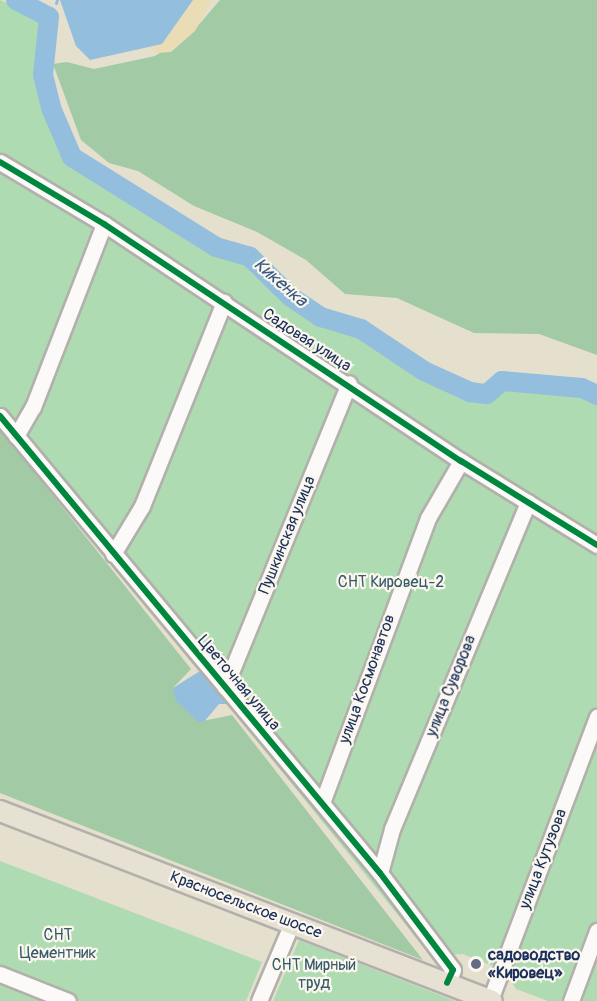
<!DOCTYPE html>
<html>
<head>
<meta charset="utf-8">
<style>
	body { margin:0 }
	#map { position:relative; width:597px; height:1001px; overflow:hidden; background:#e5dfce; font-family:Pangolin,sans-serif }
	div>[style] { position:absolute }
	[style*='--x'] { left:calc(var(--x)*1px); top:calc(var(--y)*1px); width:calc(var(--w)*1px); rotate:calc(var(--a)*1deg) }
	.green>* { inset:0; background:#afdbb2 }
	.forest>* { inset:0; background:#a1caa5 }
	.sand>* { inset:0; background:#eadcb4 }
	.water>* { inset:0; background:#94bedd }
	.stream>* { height:3px; margin:-1.5px; padding:0 1.5px; transform-origin:1.5px; border-radius:1.5px; background:#94bedd }
	.river>* { height:20px; margin:-10px; padding:0 10px; transform-origin:10px; border-radius:10px; background:#94bedd }
	.roads { filter:drop-shadow(2px 0 #b2b0aa) drop-shadow(-2px 0 #b2b0aa) drop-shadow(0 2px #b2b0aa) drop-shadow(0 -2px #b2b0aa) }
	.minor>* { height:15px; margin:-7.5px; padding:0 7.5px; transform-origin:7.5px; border-radius:7.5px; background:#fbfaf8 }
	.major>* { height:20px; margin:-10px; padding:0 10px; transform-origin:10px; border-radius:10px; background:#e7e1d4 }
	.cycleway>* { height:6px; margin:-3px; padding:0 3px; transform-origin:3px; border-radius:3px; background:#00873e }
	.dots>* { width:16px; height:16px; translate:-50% -50%; box-sizing:border-box; border:3px solid #fbf7ec; border-radius:50% }
	span { translate:-50% -50%; white-space:nowrap; text-align:center; line-height:1.15; -webkit-text-stroke:4.5px #fbf7ec; paint-order:stroke }
	.street-label { font-size:16px; color:#1b2f5e }
	.park-label { font-size:16px; color:#35596d }
	.poi-label { font-size:16px; color:#1b2f5e; font-weight:700 }
	.left { translate:0 -50%; text-align:left }
	.water-label { font-size:18px; color:#355686; font-style:italic }
</style>
</head>
<body>
<div id="map">
	<div class="green">
		<i style="clip-path:polygon(0 0,45px 20px,40px 70px,51px 126px,67px 159px,216px 246px,250px 257px,291px 297px,321px 317px,361px 329px,424px 371px,470px 392px,487px 394px,502px 381px,582px 388px,597px 395px,597px 1001px,548px 1001px,516px 989px,505px 971px,463px 954px,431px 956px,0 423px)"></i>
		<i style="clip-path:polygon(0 861px,262px 962px,246px 1001px,0 1001px)"></i>
		<i style="clip-path:polygon(299px 940px,455px 1001px,273px 1001px)"></i>
	</div>
	<div class="forest">
		<i style="clip-path:polygon(220px 0,597px 0,597px 355px,539px 334px,474px 333px,397px 298px,345px 294px,306px 260px,257px 232px,194px 206px,138px 171px,109px 163px,81px 140px,53px 64px,67px 62px,94px 69px,155px 56px,190px 35px)"></i>
		<i style="clip-path:polygon(0 429px,191px 669px,173px 688px,198px 722px,232px 715px,423px 960px,0 793px)"></i>
	</div>
	<div class="sand">
		<i style="clip-path:polygon(193px 0,212px 0,195px 31px,171px 52px,158px 53px,149px 46px,162px 44px)"></i>
	</div>
	<div class="water">
		<i style="clip-path:polygon(60px 0,193px 0,162px 44px,90px 60px,76px 46px)"></i>
		<i style="clip-path:polygon(200px 671px,227px 704px,219px 704px,204px 722px,198px 722px,176px 701px,173px 688px)"></i>
	</div>
	<div class="stream">
		<i style="--x:56;--y:3;--w:3;--a:-72"></i>
		<i style="--x:51;--y:26;--w:13;--a:-72"></i>
	</div>
	<div class="river">
		<i style="--x:16;--y:0;--w:37;--a:27"></i>
		<i style="--x:49;--y:17;--w:58;--a:95.9"></i>
		<i style="--x:43;--y:75;--w:34;--a:76"></i>
		<i style="--x:51;--y:108;--w:53;--a:66.8"></i>
		<i style="--x:72;--y:157;--w:170;--a:32"></i>
		<i style="--x:216;--y:247;--w:35;--a:16"></i>
		<i style="--x:250;--y:257;--w:57;--a:44.3"></i>
		<i style="--x:291;--y:297;--w:36;--a:34"></i>
		<i style="--x:321;--y:317;--w:42;--a:16.7"></i>
		<i style="--x:361;--y:329;--w:76;--a:33.7"></i>
		<i style="--x:424;--y:371;--w:51;--a:24.5"></i>
		<i style="--x:470;--y:392;--w:17;--a:7"></i>
		<i style="--x:487;--y:394;--w:20;--a:-41"></i>
		<i style="--x:502;--y:381;--w:80;--a:5"></i>
		<i style="--x:582;--y:388;--w:17;--a:25"></i>
	</div>
	<div class="roads">
		<div class="minor">
			<i style="--x:0;--y:162;--w:121;--a:30.8"></i>
			<i style="--x:104;--y:224;--w:429;--a:33.6"></i>
			<i style="--x:461;--y:461;--w:160;--a:31.7"></i>
			<i style="--x:0;--y:416;--w:594;--a:50.26"></i>
			<i style="--x:380;--y:873;--w:121;--a:53"></i>
			<i style="--x:453;--y:970;--w:14;--a:115"></i>
			<i style="--x:16;--y:436;--w:34;--a:-60"></i>
			<i style="--x:33;--y:407;--w:196;--a:-68.8"></i>
			<i style="--x:113;--y:554;--w:56;--a:-58.9"></i>
			<i style="--x:142;--y:506;--w:220;--a:-68.1"></i>
			<i style="--x:225;--y:687;--w:328;--a:-67.8"></i>
			<i style="--x:322;--y:803;--w:304;--a:-69.6"></i>
			<i style="--x:428;--y:518;--w:66;--a:-59.9"></i>
			<i style="--x:380;--y:873;--w:46;--a:-74.7"></i>
			<i style="--x:392;--y:829;--w:354;--a:-67.4"></i>
			<i style="--x:0;--y:974;--w:73;--a:21.7"></i>
			<i style="--x:490;--y:1000;--w:303;--a:-69.3"></i>
			<i style="--x:259;--y:1001;--w:85;--a:-67.1"></i>
			<i style="--x:571;--y:1001;--w:75;--a:-69.6"></i>
		</div>
		<div class="major">
			<i style="--x:0;--y:811;--w:527;--a:21.12"></i>
		</div>
	</div>
	<div class="cycleway">
		<i style="--x:0;--y:162;--w:121;--a:30.8"></i>
		<i style="--x:104;--y:224;--w:429;--a:33.6"></i>
		<i style="--x:461;--y:461;--w:160;--a:31.7"></i>
		<i style="--x:0;--y:416;--w:594;--a:50.26"></i>
		<i style="--x:380;--y:873;--w:121;--a:53"></i>
		<i style="--x:453;--y:970;--w:14;--a:115"></i>
	</div>
	<div class="dots">
		<i style="left:476px;top:964px;background:#626d85"></i>
	</div>
	<div class="street-label">
		<span style="left:307px;top:340px;rotate:33deg">Садовая улица</span>
		<span style="left:287px;top:535px;rotate:-68deg">Пушкинская улица</span>
		<span style="left:367px;top:679px;rotate:-70deg">улица Космонавтов</span>
		<span style="left:239px;top:683px;rotate:50deg">Цветочная улица</span>
		<span style="left:451px;top:686px;rotate:-68deg">улица Суворова</span>
		<span style="left:543px;top:859px;rotate:-69deg">улица Кутузова</span>
		<span style="left:246px;top:905px;rotate:21deg">Красносельское шоссе</span>
	</div>
	<div class="park-label">
		<span style="left:391px;top:582px">СНТ Кировец-2</span>
		<span style="left:58px;top:944px">СНТ<br>Цементник</span>
		<span style="left:314px;top:974px">СНТ Мирный<br>труд</span>
	</div>
	<div class="poi-label">
		<span class="left" style="left:488px;top:964px">садоводство<br>«Кировец»</span>
	</div>
	<div class="water-label">
		<span style="left:280px;top:283px;rotate:41deg">Кикенка</span>
	</div>
</div>
</body>
</html>
